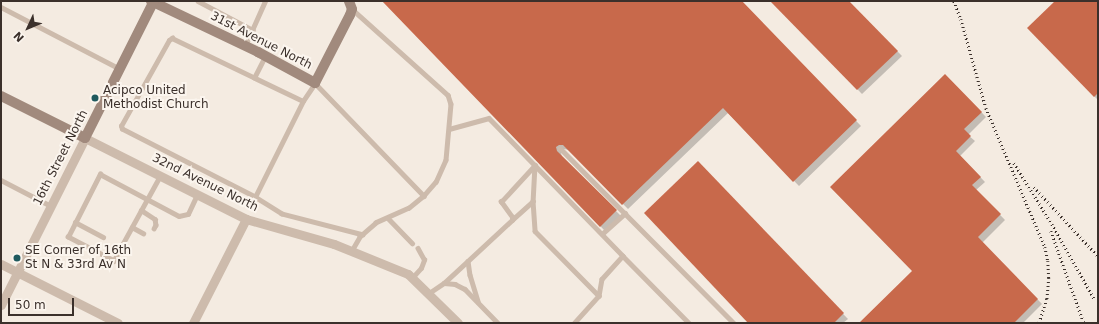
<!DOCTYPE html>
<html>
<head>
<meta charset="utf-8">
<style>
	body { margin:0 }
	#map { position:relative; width:1099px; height:324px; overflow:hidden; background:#f4ebe1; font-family:"DejaVu Sans",sans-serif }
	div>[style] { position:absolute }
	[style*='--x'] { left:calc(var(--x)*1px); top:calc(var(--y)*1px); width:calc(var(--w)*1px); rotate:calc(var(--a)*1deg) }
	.shadow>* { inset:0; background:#0003 }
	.building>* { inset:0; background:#c8694b }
	.lane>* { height:4.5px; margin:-2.25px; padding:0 2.25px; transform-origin:2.25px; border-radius:2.25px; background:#cdbbac }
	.street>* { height:9px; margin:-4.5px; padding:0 4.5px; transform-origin:4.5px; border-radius:4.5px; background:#cdbbac }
	.secondary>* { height:10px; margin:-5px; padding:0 5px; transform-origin:5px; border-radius:5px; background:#a18a7d }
	.rail>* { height:2.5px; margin-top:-1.25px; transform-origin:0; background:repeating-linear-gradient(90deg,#3b302b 0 1px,transparent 0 4px) }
	.dots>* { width:11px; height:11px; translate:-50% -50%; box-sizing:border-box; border:2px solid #fbf5ee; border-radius:50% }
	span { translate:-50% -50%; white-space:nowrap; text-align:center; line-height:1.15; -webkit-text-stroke:4px #fbf5ee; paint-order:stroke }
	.street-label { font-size:12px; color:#3b302b }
	.poi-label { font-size:12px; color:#3b302b }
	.left { translate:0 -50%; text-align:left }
	.frame { position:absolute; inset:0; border:2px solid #3b302b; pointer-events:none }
	.north { position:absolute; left:8px; top:8px; width:40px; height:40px; -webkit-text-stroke:3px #fbf5ee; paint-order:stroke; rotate:226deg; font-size:11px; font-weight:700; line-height:16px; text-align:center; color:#3b302b }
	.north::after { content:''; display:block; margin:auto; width:14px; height:18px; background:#3b302b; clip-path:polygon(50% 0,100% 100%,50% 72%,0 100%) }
	.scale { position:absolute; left:8px; top:298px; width:66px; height:18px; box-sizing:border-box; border:2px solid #3b302b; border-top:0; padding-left:5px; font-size:12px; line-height:14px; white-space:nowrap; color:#3b302b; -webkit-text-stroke:3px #fbf5ee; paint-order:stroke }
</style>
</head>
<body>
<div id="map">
	<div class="shadow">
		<i style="clip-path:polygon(383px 1px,741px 1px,861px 126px,799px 186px,728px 113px,628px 209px,569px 150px,564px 149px,561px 153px,562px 157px,621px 216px,605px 231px)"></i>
		<i style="clip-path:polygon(772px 1px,848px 1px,902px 56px,862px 94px)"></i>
		<i style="clip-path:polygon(1056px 1px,1097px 1px,1098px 3px,1098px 100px,1094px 96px)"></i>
		<i style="clip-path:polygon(945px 75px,986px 117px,968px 135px,975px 141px,960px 156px,985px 182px,976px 190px,1005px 220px,982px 243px,1042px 304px,1023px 323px,861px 323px,913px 271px)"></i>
		<i style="clip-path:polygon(698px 163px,848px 319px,843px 323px,750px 323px)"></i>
	</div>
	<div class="building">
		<i style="clip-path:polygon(382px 1px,742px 1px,857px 120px,793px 182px,723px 108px,622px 205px,563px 145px,559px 145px,556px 147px,557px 151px,617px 210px,600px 227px)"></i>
		<i style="clip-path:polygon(770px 1px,849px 1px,898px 51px,857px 90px)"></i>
		<i style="clip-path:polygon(1055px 1px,1098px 1px,1098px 93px,1094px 97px,1027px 28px)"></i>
		<i style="clip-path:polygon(945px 74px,982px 112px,964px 129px,971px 136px,956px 151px,981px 177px,972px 185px,1001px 214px,978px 237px,1038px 299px,1014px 323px,859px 323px,912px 271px,830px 187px)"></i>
		<i style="clip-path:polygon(698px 161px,844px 313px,834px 323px,748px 323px,644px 213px)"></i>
	</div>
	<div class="lane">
		<i style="--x:198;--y:1;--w:62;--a:27.8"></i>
		<i style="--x:1;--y:7;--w:134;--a:27.5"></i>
		<i style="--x:352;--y:9;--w:129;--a:41.9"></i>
		<i style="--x:448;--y:95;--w:9;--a:72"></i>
		<i style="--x:451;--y:104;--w:56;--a:95.1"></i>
		<i style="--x:446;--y:160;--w:24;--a:114"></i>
		<i style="--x:436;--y:182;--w:18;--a:131"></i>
		<i style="--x:424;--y:196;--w:19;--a:141"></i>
		<i style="--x:409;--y:208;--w:36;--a:156"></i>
		<i style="--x:376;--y:223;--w:21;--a:139"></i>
		<i style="--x:360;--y:237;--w:16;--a:120"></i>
		<i style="--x:245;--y:46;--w:49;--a:-66"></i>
		<i style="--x:254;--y:78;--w:25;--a:-63"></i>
		<i style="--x:449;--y:129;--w:41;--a:-15.4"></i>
		<i style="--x:489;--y:118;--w:192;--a:45.8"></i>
		<i style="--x:623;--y:256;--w:31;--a:132"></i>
		<i style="--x:602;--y:279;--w:17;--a:100"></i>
		<i style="--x:599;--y:296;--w:36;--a:132"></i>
		<i style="--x:560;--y:148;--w:247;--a:45.2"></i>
		<i style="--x:535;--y:165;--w:36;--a:93"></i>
		<i style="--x:533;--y:201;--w:30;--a:86"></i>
		<i style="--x:535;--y:231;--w:91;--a:45.4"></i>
		<i style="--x:1;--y:180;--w:56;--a:27.5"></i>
		<i style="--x:255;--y:197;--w:149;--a:-152.9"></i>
		<i style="--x:122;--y:129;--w:3;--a:-108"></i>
		<i style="--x:121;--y:126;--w:98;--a:-60.8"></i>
		<i style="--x:169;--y:40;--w:4;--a:-34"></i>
		<i style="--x:172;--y:38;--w:145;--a:25.7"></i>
		<i style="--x:141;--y:210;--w:17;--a:33"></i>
		<i style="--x:155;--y:219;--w:6;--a:81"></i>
		<i style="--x:156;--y:225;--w:4;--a:117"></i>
		<i style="--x:388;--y:218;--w:35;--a:46"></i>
		<i style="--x:512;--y:220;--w:28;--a:-42"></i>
		<i style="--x:75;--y:222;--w:32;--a:28"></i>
		<i style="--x:132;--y:227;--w:13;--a:29"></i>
		<i style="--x:602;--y:234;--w:31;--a:-42"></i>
		<i style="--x:363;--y:235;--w:84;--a:-165.5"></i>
		<i style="--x:282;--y:214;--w:32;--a:-148"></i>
		<i style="--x:255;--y:197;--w:107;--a:-63.4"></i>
		<i style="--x:303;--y:101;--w:22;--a:-56"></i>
		<i style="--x:315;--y:83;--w:157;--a:46"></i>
		<i style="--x:122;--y:245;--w:79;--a:-61.2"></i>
		<i style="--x:121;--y:248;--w:15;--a:118"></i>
		<i style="--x:114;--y:261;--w:52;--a:-152.4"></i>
		<i style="--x:68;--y:237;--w:71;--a:-63.1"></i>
		<i style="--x:100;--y:174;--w:89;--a:28"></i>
		<i style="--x:179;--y:216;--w:9;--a:-13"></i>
		<i style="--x:188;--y:214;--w:21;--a:-65"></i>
		<i style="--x:623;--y:256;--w:94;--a:45.4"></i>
		<i style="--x:468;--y:261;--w:14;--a:82"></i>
		<i style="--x:470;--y:275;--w:28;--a:73"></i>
		<i style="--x:412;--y:278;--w:13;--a:-48"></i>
		<i style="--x:421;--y:268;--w:9;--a:-69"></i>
		<i style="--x:424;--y:260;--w:13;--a:-119"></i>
		<i style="--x:444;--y:283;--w:11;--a:5"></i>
		<i style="--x:455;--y:284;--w:11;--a:27"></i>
		<i style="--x:465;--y:289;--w:47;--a:45.9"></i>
		<i style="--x:429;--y:293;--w:18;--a:-34"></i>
		<i style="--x:444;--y:283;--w:93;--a:-42.8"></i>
		<i style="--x:512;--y:220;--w:3;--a:-90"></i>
		<i style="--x:512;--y:217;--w:19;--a:-126"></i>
		<i style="--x:501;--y:202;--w:50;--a:-47.4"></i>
	</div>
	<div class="street">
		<i style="--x:1;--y:264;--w:131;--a:26.8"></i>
		<i style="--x:1;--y:305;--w:187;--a:-63.3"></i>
		<i style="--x:85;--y:138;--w:180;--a:26.7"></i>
		<i style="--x:246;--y:219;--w:91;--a:15.9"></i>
		<i style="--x:334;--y:244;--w:80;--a:22.1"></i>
		<i style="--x:408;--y:274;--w:70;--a:44.4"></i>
		<i style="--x:193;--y:323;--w:117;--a:-63"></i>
	</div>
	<div class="secondary">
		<i style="--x:151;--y:1;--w:119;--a:25.5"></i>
		<i style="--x:258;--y:52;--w:65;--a:28.5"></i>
		<i style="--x:315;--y:83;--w:76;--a:-62.8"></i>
		<i style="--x:350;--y:15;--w:6;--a:-72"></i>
		<i style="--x:352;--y:9;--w:9;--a:-111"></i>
		<i style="--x:1;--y:96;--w:94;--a:26.6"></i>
		<i style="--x:85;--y:138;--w:153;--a:-63.3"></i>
	</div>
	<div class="rail">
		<i style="--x:954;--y:1;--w:19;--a:69"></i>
		<i style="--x:961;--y:19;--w:92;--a:74.3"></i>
		<i style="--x:986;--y:108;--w:151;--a:67"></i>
		<i style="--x:1045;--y:247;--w:14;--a:78"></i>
		<i style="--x:1048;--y:261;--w:17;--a:87"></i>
		<i style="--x:1049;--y:278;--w:21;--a:95"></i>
		<i style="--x:1047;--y:299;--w:25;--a:108"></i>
		<i style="--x:1014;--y:163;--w:72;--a:58.1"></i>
		<i style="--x:1052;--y:224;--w:87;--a:60.5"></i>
		<i style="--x:1034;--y:187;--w:94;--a:47.2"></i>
		<i style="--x:1051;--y:231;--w:98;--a:70.3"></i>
	</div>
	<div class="dots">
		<i style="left:95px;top:98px;background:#1f5a5e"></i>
		<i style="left:17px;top:258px;background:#1f5a5e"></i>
	</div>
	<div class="street-label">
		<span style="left:261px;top:41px;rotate:27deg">31st Avenue North</span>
		<span style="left:61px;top:158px;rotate:-63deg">16th Street North</span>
		<span style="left:205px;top:183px;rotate:26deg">32nd Avenue North</span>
	</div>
	<div class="poi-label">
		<span class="left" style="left:103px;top:98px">Acipco United<br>Methodist Church</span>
		<span class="left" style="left:25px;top:258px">SE Corner of 16th<br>St N &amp; 33rd Av N</span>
	</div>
	<div class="frame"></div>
	<div class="north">N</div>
	<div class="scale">50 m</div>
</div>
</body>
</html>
